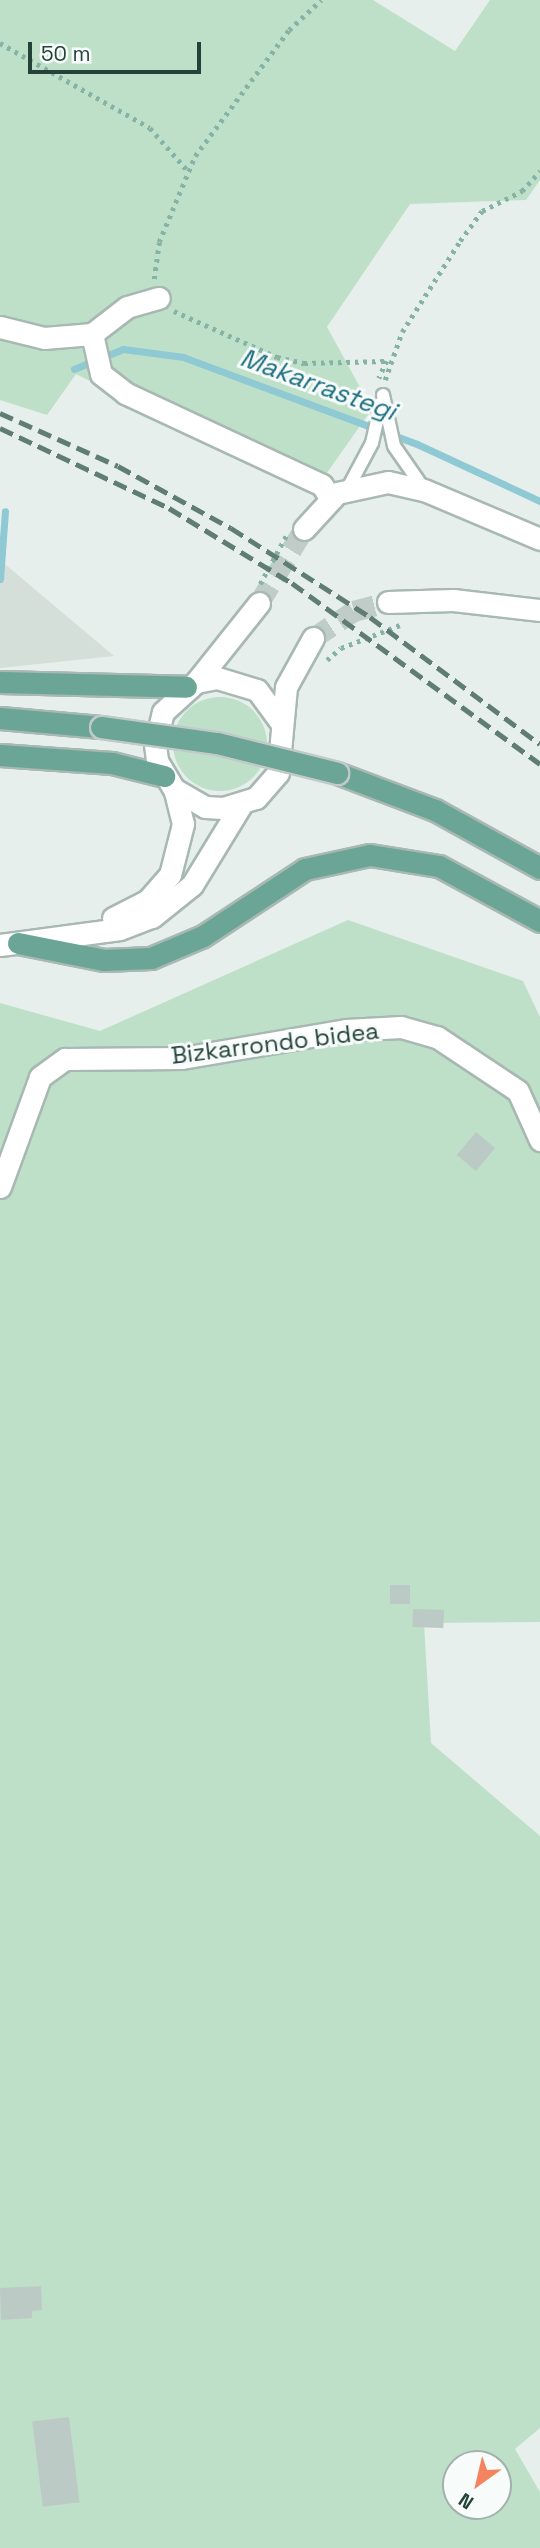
<!DOCTYPE html>
<html>
<head>
<meta charset="utf-8">
<style>
	body { margin:0 }
	#map { position:relative; width:540px; height:2548px; overflow:hidden; background:#e6efeb; font-family:"Space Grotesk",sans-serif }
	div>[style] { position:absolute }
	[style*='--x'] { left:calc(var(--x)*1px); top:calc(var(--y)*1px); width:calc(var(--w)*1px); rotate:calc(var(--a)*1deg) }
	.built>* { inset:0; background:#d4dfda }
	.green>* { inset:0; background:#bfe0c8 }
	.round { border-radius:50% }
	.stream>* { height:7px; margin:-3.5px; padding:0 3.5px; transform-origin:3.5px; border-radius:3.5px; background:#8ec9d4 }
	.building>* { inset:0; background:#bbcac4; transform-origin:0 0 }
	.minor-tunnel>* { height:21px; margin-top:-10.5px; transform-origin:0; background:repeating-linear-gradient(90deg,#bfccc8 0 21px,transparent 0 31px) }
	.path>* { height:4.5px; margin-top:-2.25px; transform-origin:0; background:repeating-linear-gradient(90deg,#86b3a5 0 3.5px,transparent 0 8.5px) }
	.roads { filter:drop-shadow(2px 0 #a8b8b2) drop-shadow(-2px 0 #a8b8b2) drop-shadow(0 2px #a8b8b2) drop-shadow(0 -2px #a8b8b2) }
	.service>* { height:12px; margin:-6px; padding:0 6px; transform-origin:6px; border-radius:6px; background:#fff }
	.minor>* { height:21px; margin:-10.5px; padding:0 10.5px; transform-origin:10.5px; border-radius:10.5px; background:#fff }
	.primary>* { height:21px; margin:-10.5px; padding:0 10.5px; transform-origin:10.5px; border-radius:10.5px; background:#6aa596 }
	.rail>* { height:5px; margin-top:-2.5px; transform-origin:0; background:repeating-linear-gradient(90deg,#5f7d75 0 14px,transparent 0 21px) }
	.bridges { filter:drop-shadow(2px 0 #c2cac8) drop-shadow(-2px 0 #c2cac8) drop-shadow(0 2px #c2cac8) drop-shadow(0 -2px #c2cac8) }
	.primary-bridge>* { height:21px; margin:-10.5px; padding:0 10.5px; transform-origin:10.5px; border-radius:10.5px; background:#6aa596 }
	span { translate:-50% -50%; white-space:nowrap; text-align:center; line-height:1.15; -webkit-text-stroke:6px #f7fbf9; paint-order:stroke }
	.street-label { font-size:24px; color:#24423a }
	.water-label { font-size:26px; color:#1c6f80; font-style:italic }
	.north { position:absolute; left:442px; top:2450px; width:70px; height:70px; box-sizing:border-box; background:#f7fbf9; border:2px solid #a3b1ad; border-radius:50%; rotate:214deg; font-size:19px; font-weight:700; line-height:28px; text-align:center; color:#24423a }
	.north::after { content:''; display:block; margin:auto; width:24px; height:32px; background:#f4845f; clip-path:polygon(50% 0,100% 100%,50% 72%,0 100%) }
	.scale { position:absolute; left:28px; top:42px; width:173px; height:32px; box-sizing:border-box; border:4px solid #24423a; border-top:0; padding-left:9px; font-size:21px; line-height:24px; white-space:nowrap; color:#24423a; -webkit-text-stroke:5px #f7fbf9; paint-order:stroke }
</style>
</head>
<body>
<div id="map">
	<div class="built">
		<i style="clip-path:polygon(0 560px,114px 656px,0 668px)"></i>
	</div>
	<div class="green">
		<i style="clip-path:polygon(0 0,373px 0,455px 51px,490px 0,540px 0,540px 180px,526px 200px,410px 204px,327px 327px,372px 409px,312px 494px,76px 374px,47px 415px,0 400px)"></i>
		<i class="round" style="left:173px;top:697px;width:94px;height:94px"></i>
		<i style="clip-path:polygon(evenodd,348px 920px,523px 981px,540px 1017px,540px 1622px,424px 1623px,431px 1743px,540px 1836px,540px 2428px,515px 2449px,540px 2492px,540px 2548px,0 2548px,0 1003px,100px 1031px,348px 920px,456px 2464px,498px 2464px,498px 2506px,456px 2506px,456px 2464px)"></i>
	</div>
	<div class="stream">
		<i style="--x:74;--y:369;--w:53;--a:-22.2"></i>
		<i style="--x:123;--y:349;--w:61;--a:7.6"></i>
		<i style="--x:183;--y:357;--w:250;--a:20.4"></i>
		<i style="--x:417;--y:444;--w:136;--a:24.9"></i>
		<i style="--x:0;--y:579;--w:68;--a:-85.8"></i>
	</div>
	<div class="building">
		<i style="left:476px;top:1132px;width:25px;height:30px;rotate:40deg"></i>
		<i style="left:390px;top:1585px;width:20px;height:19px"></i>
		<i style="left:413px;top:1609px;width:31px;height:18px;rotate:2deg"></i>
		<i style="clip-path:polygon(41px 2286px,42px 2310px,32px 2311px,32px 2318px,1px 2320px,0 2288px)"></i>
		<i style="left:69px;top:2417px;width:86px;height:37px;rotate:83deg"></i>
	</div>
	<div class="minor-tunnel">
		<i style="--x:259;--y:603;--w:87;--a:-58.7"></i>
		<i style="--x:313;--y:638;--w:49;--a:-33.4"></i>
		<i style="--x:354;--y:611;--w:35;--a:-15"></i>
	</div>
	<div class="path">
		<i style="--x:0;--y:43;--w:172;--a:29.5"></i>
		<i style="--x:150;--y:128;--w:57;--a:48.5"></i>
		<i style="--x:154;--y:279;--w:37;--a:-82"></i>
		<i style="--x:159;--y:242;--w:93;--a:-67.3"></i>
		<i style="--x:195;--y:156;--w:157;--a:-53.3"></i>
		<i style="--x:289;--y:30;--w:44;--a:-43.2"></i>
		<i style="--x:174;--y:311;--w:113;--a:24.1"></i>
		<i style="--x:277;--y:357;--w:28;--a:13"></i>
		<i style="--x:304;--y:363;--w:83;--a:-1.4"></i>
		<i style="--x:387;--y:361;--w:19;--a:115"></i>
		<i style="--x:385;--y:380;--w:51;--a:-70.5"></i>
		<i style="--x:402;--y:332;--w:108;--a:-57.5"></i>
		<i style="--x:460;--y:241;--w:37;--a:-54"></i>
		<i style="--x:482;--y:211;--w:45;--a:-26.6"></i>
		<i style="--x:522;--y:191;--w:27;--a:-48"></i>
		<i style="--x:260;--y:584;--w:55;--a:-61.6"></i>
		<i style="--x:327;--y:660;--w:18;--a:-41"></i>
		<i style="--x:341;--y:648;--w:63;--a:-21.3"></i>
	</div>
	<div class="roads">
		<div class="service">
			<i style="--x:383;--y:395;--w:52;--a:77.8"></i>
			<i style="--x:394;--y:446;--w:52;--a:55.1"></i>
			<i style="--x:348;--y:488;--w:51;--a:-61.9"></i>
			<i style="--x:372;--y:443;--w:41;--a:-77.3"></i>
		</div>
		<div class="minor">
			<i style="--x:0;--y:327;--w:45;--a:14"></i>
			<i style="--x:44;--y:338;--w:48;--a:-4.8"></i>
			<i style="--x:92;--y:334;--w:44;--a:-37.6"></i>
			<i style="--x:127;--y:307;--w:33;--a:-16"></i>
			<i style="--x:92;--y:334;--w:41;--a:77.3"></i>
			<i style="--x:101;--y:374;--w:31;--a:38"></i>
			<i style="--x:125;--y:393;--w:217;--a:25"></i>
			<i style="--x:322;--y:485;--w:15;--a:58"></i>
			<i style="--x:304;--y:529;--w:49;--a:-47.5"></i>
			<i style="--x:337;--y:493;--w:52;--a:-12.2"></i>
			<i style="--x:388;--y:482;--w:37;--a:13"></i>
			<i style="--x:424;--y:490;--w:126;--a:22.9"></i>
			<i style="--x:388;--y:602;--w:65;--a:-1.8"></i>
			<i style="--x:453;--y:600;--w:88;--a:6.6"></i>
			<i style="--x:196;--y:682;--w:101;--a:-51.4"></i>
			<i style="--x:282;--y:724;--w:42;--a:-126.3"></i>
			<i style="--x:257;--y:690;--w:42;--a:-163.3"></i>
			<i style="--x:217;--y:678;--w:21;--a:169"></i>
			<i style="--x:196;--y:682;--w:45;--a:137.7"></i>
			<i style="--x:163;--y:712;--w:33;--a:104"></i>
			<i style="--x:155;--y:744;--w:17;--a:83"></i>
			<i style="--x:157;--y:761;--w:33;--a:59"></i>
			<i style="--x:174;--y:789;--w:36;--a:30"></i>
			<i style="--x:205;--y:807;--w:18;--a:3"></i>
			<i style="--x:223;--y:808;--w:34;--a:-17"></i>
			<i style="--x:256;--y:798;--w:33;--a:-49"></i>
			<i style="--x:278;--y:773;--w:86;--a:-84.7"></i>
			<i style="--x:286;--y:687;--w:56;--a:-61.1"></i>
			<i style="--x:113;--y:918;--w:39;--a:-27"></i>
			<i style="--x:148;--y:900;--w:33;--a:-49"></i>
			<i style="--x:170;--y:875;--w:53;--a:-75.7"></i>
			<i style="--x:183;--y:824;--w:36;--a:-104"></i>
			<i style="--x:0;--y:945;--w:121;--a:-7.6"></i>
			<i style="--x:120;--y:929;--w:34;--a:-21"></i>
			<i style="--x:152;--y:917;--w:51;--a:-38.7"></i>
			<i style="--x:192;--y:885;--w:94;--a:-58.5"></i>
			<i style="--x:0;--y:1187;--w:117;--a:-70"></i>
			<i style="--x:40;--y:1077;--w:31;--a:-36"></i>
			<i style="--x:65;--y:1059;--w:117;--a:-0.5"></i>
			<i style="--x:182;--y:1058;--w:166;--a:-9.7"></i>
			<i style="--x:346;--y:1030;--w:55;--a:-3.1"></i>
			<i style="--x:401;--y:1027;--w:37;--a:16"></i>
			<i style="--x:437;--y:1037;--w:97;--a:33.7"></i>
			<i style="--x:518;--y:1091;--w:54;--a:65.8"></i>
		</div>
		<div class="primary">
			<i style="--x:0;--y:682;--w:186;--a:1.5"></i>
			<i style="--x:0;--y:718;--w:101;--a:5.1"></i>
			<i style="--x:0;--y:755;--w:112;--a:4.1"></i>
			<i style="--x:112;--y:763;--w:54;--a:14"></i>
			<i style="--x:337;--y:773;--w:105;--a:20.7"></i>
			<i style="--x:435;--y:810;--w:120;--a:28.9"></i>
			<i style="--x:18;--y:943;--w:88;--a:11.2"></i>
			<i style="--x:104;--y:960;--w:47;--a:-2.4"></i>
			<i style="--x:151;--y:958;--w:56;--a:-22.9"></i>
			<i style="--x:203;--y:936;--w:122;--a:-33.3"></i>
			<i style="--x:305;--y:869;--w:66;--a:-12.2"></i>
			<i style="--x:370;--y:855;--w:70;--a:9.1"></i>
			<i style="--x:439;--y:866;--w:115;--a:28.6"></i>
		</div>
	</div>
	<div class="rail">
		<i style="--x:0;--y:413;--w:129;--a:24.2"></i>
		<i style="--x:118;--y:466;--w:129;--a:28.8"></i>
		<i style="--x:231;--y:528;--w:165;--a:32.6"></i>
		<i style="--x:370;--y:617;--w:212;--a:36.8"></i>
		<i style="--x:0;--y:428;--w:187;--a:25.3"></i>
		<i style="--x:169;--y:508;--w:144;--a:31.4"></i>
		<i style="--x:292;--y:583;--w:307;--a:36.1"></i>
	</div>
	<div class="bridges">
		<div class="primary-bridge">
			<i style="--x:101;--y:727;--w:117;--a:7.9"></i>
			<i style="--x:217;--y:743;--w:124;--a:14"></i>
		</div>
	</div>
	<div class="street-label">
		<span style="left:275px;top:1043px;rotate:-7deg">Bizkarrondo bidea</span>
	</div>
	<div class="water-label">
		<span style="left:318px;top:385px;rotate:20deg">Makarrastegi</span>
	</div>
	<div class="north">N</div>
	<div class="scale">50 m</div>
</div>
</body>
</html>
